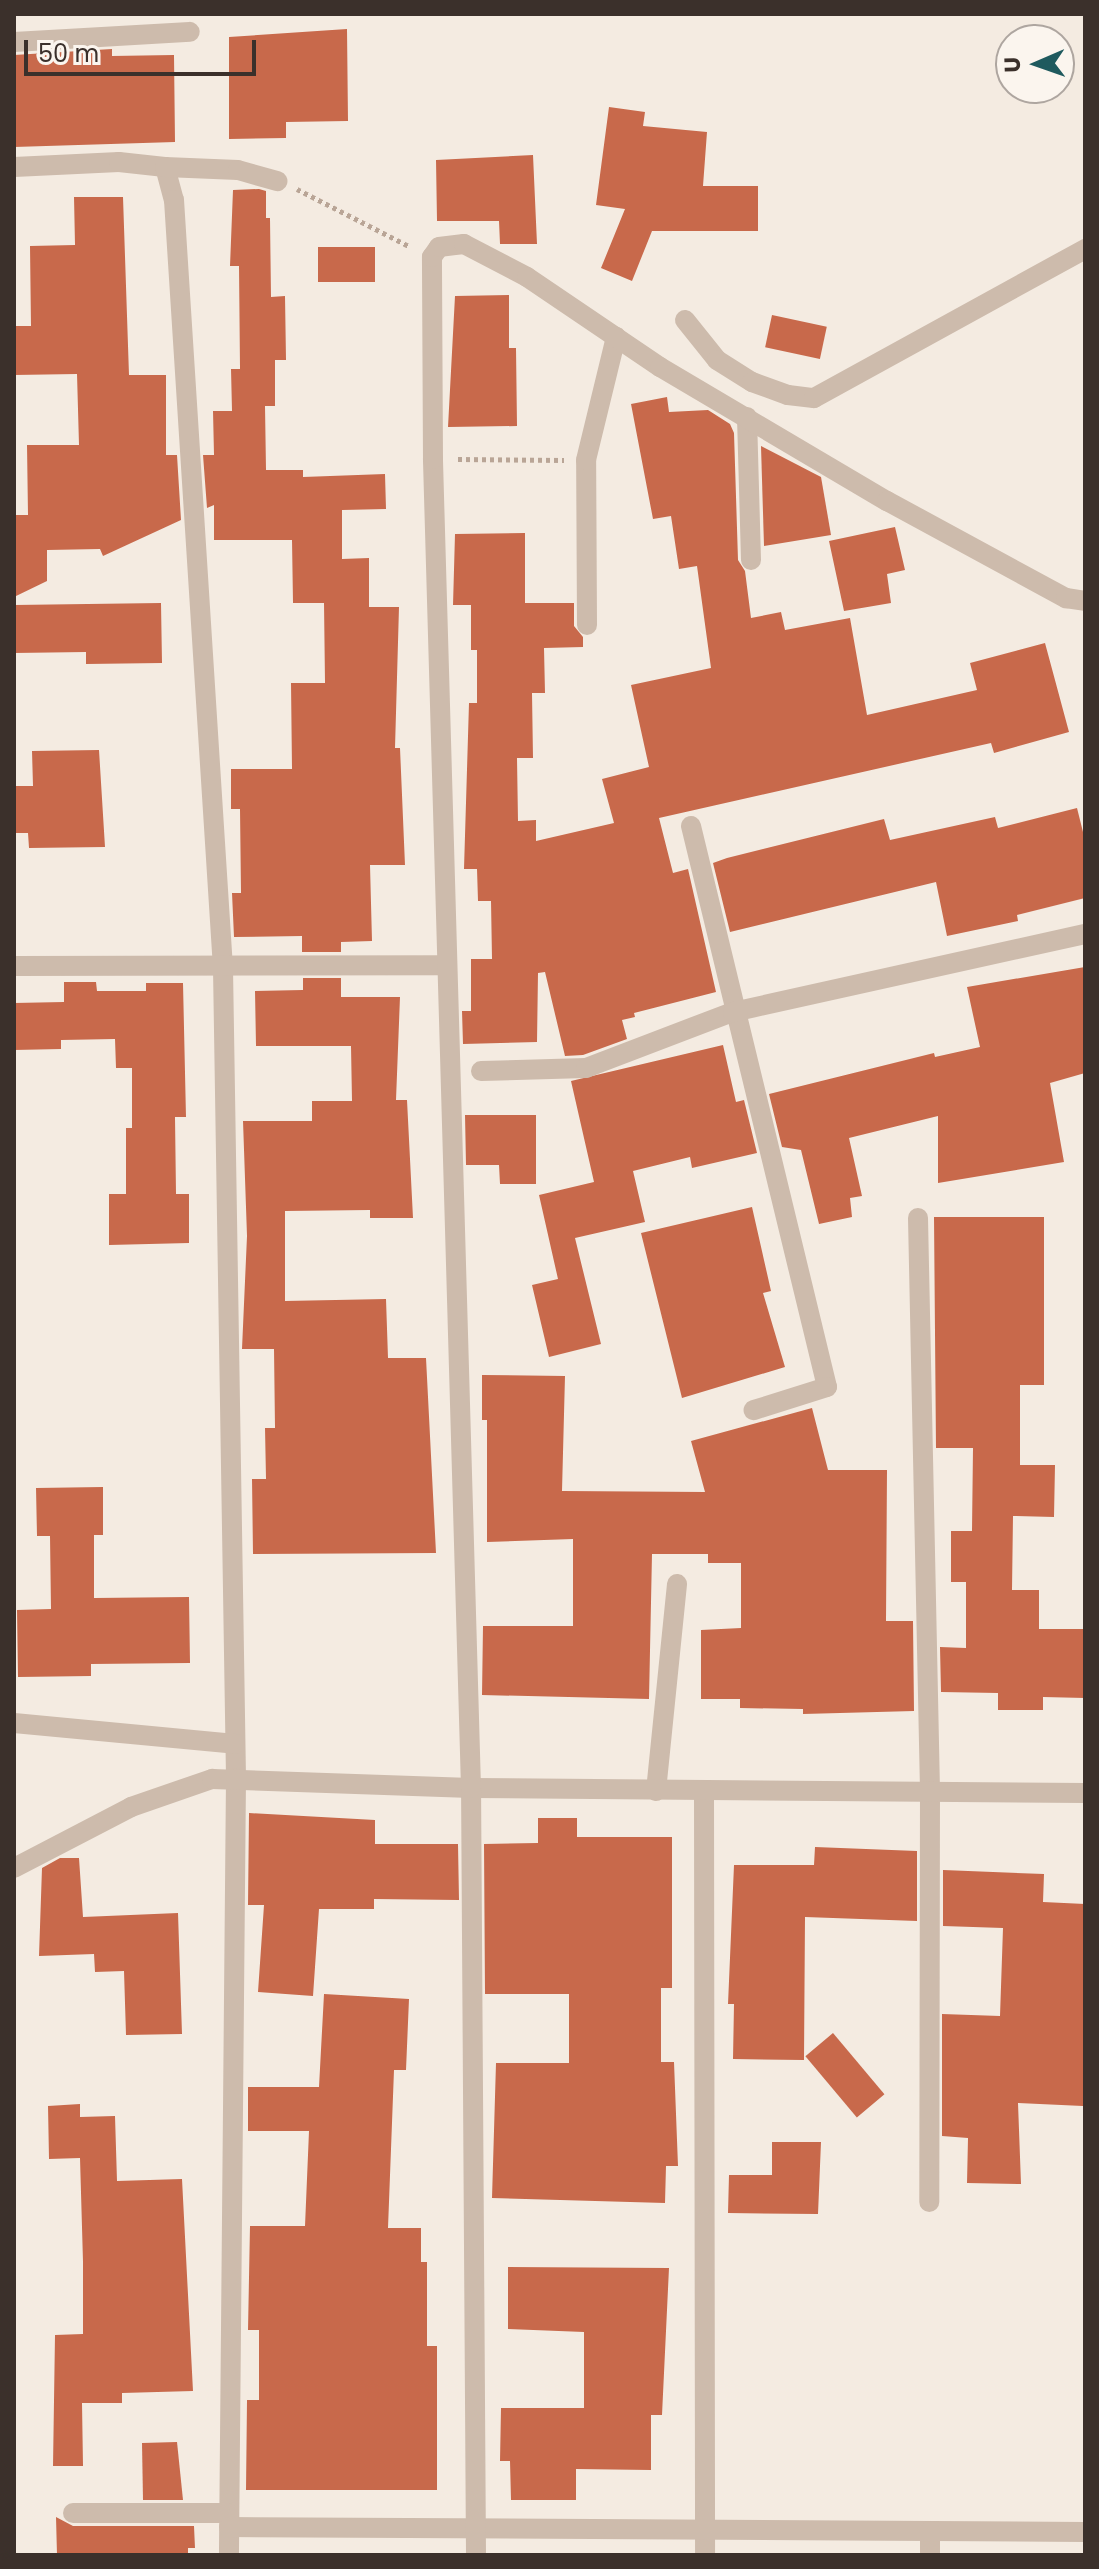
<!DOCTYPE html>
<html>
<head>
<meta charset="utf-8">
<style>
	body { margin:0 }
	#map { position:relative; width:1099px; height:2569px; overflow:hidden; background:#f4ebe1; font-family:Poppins,sans-serif }
	div>[style] { position:absolute }
	[style*='--x'] { left:calc(var(--x)*1px); top:calc(var(--y)*1px); width:calc(var(--w)*1px); rotate:calc(var(--a)*1deg) }
	.building>* { inset:0; background:#c8694b; transform-origin:0 0 }
	.path>* { height:5px; margin-top:-2.5px; transform-origin:0; background:repeating-linear-gradient(90deg,#b9a596 0 4px,transparent 0 8px) }
	.minor>* { height:20px; margin:-10px; padding:0 10px; transform-origin:10px; border-radius:10px; background:#cdbbac }
	span { translate:-50% -50%; white-space:nowrap; text-align:center; line-height:1.15; -webkit-text-stroke:8px #fbf5ee; paint-order:stroke }
	.frame { position:absolute; inset:0; border:16px solid #3b302b; pointer-events:none }
	.north { position:absolute; left:995px; top:24px; width:80px; height:80px; box-sizing:border-box; background:#fbf5ee; border:2px solid #aea6a0; border-radius:50%; rotate:268deg; font-size:22px; font-weight:700; line-height:32px; text-align:center; color:#3b302b }
	.north::after { content:''; display:block; margin:auto; width:28px; height:36px; background:#1f5a5e; clip-path:polygon(50% 0,100% 100%,50% 72%,0 100%) }
	.scale { position:absolute; left:24px; top:40px; width:232px; height:36px; box-sizing:border-box; border:4px solid #3b302b; border-top:0; padding-left:10px; font-size:24px; line-height:28px; white-space:nowrap; color:#3b302b; -webkit-text-stroke:6px #fbf5ee; paint-order:stroke }
</style>
</head>
<body>
<div id="map">
	<div class="building">
		<i style="clip-path:polygon(347px 29px,348px 121px,286px 122px,286px 138px,229px 139px,229px 37px)"></i>
		<i style="clip-path:polygon(112px 49px,112px 56px,174px 55px,175px 142px,14px 147px,14px 55px)"></i>
		<i style="clip-path:polygon(609px 107px,645px 112px,643px 126px,707px 132px,703px 186px,758px 186px,758px 231px,652px 231px,632px 281px,601px 268px,625px 209px,596px 205px)"></i>
		<i style="clip-path:polygon(533px 155px,537px 244px,500px 244px,499px 221px,437px 221px,436px 160px)"></i>
		<i style="clip-path:polygon(259px 189px,266px 191px,266px 218px,270px 218px,271px 297px,285px 296px,286px 360px,275px 360px,275px 406px,265px 406px,266px 470px,303px 470px,303px 477px,385px 474px,386px 509px,342px 510px,342px 559px,369px 558px,369px 607px,399px 607px,395px 748px,400px 748px,405px 865px,370px 865px,372px 941px,341px 942px,341px 952px,302px 952px,302px 936px,234px 937px,232px 893px,241px 893px,240px 809px,231px 809px,231px 769px,292px 769px,291px 683px,325px 683px,324px 603px,293px 603px,292px 540px,214px 540px,214px 505px,207px 508px,203px 455px,214px 455px,213px 411px,232px 411px,231px 369px,240px 369px,239px 266px,230px 266px,233px 190px)"></i>
		<i style="clip-path:polygon(74px 197px,123px 197px,129px 375px,166px 375px,166px 455px,177px 455px,181px 520px,103px 556px,100px 549px,47px 550px,47px 581px,14px 597px,14px 515px,28px 515px,27px 445px,79px 445px,77px 374px,14px 375px,14px 326px,31px 326px,30px 246px,75px 245px)"></i>
		<i style="left:375px;top:247px;width:35px;height:57px;rotate:90deg"></i>
		<i style="clip-path:polygon(509px 295px,509px 348px,516px 348px,517px 426px,448px 427px,455px 296px)"></i>
		<i style="left:772px;top:315px;width:56px;height:33px;rotate:12deg"></i>
		<i style="clip-path:polygon(667px 397px,669px 412px,708px 410px,730px 424px,734px 433px,738px 560px,745px 571px,751px 618px,781px 612px,785px 630px,850px 618px,867px 715px,977px 690px,970px 663px,1045px 643px,1069px 732px,994px 753px,991px 743px,659px 818px,673px 873px,688px 869px,716px 992px,634px 1013px,635px 1017px,622px 1020px,627px 1039px,583px 1055px,565px 1056px,545px 972px,538px 973px,537px 1042px,463px 1044px,462px 1011px,471px 1011px,471px 959px,492px 959px,491px 901px,478px 901px,477px 869px,464px 869px,469px 703px,477px 703px,477px 650px,471px 650px,471px 605px,453px 605px,455px 534px,525px 533px,525px 603px,574px 603px,574px 626px,583px 637px,583px 647px,544px 648px,545px 693px,532px 693px,533px 758px,517px 758px,518px 821px,536px 820px,536px 841px,614px 823px,602px 779px,649px 767px,631px 685px,711px 668px,697px 566px,679px 569px,671px 516px,653px 519px,631px 404px)"></i>
		<i style="clip-path:polygon(761px 446px,821px 477px,831px 535px,764px 546px)"></i>
		<i style="clip-path:polygon(895px 527px,905px 570px,887px 574px,891px 603px,844px 611px,829px 541px)"></i>
		<i style="clip-path:polygon(161px 603px,162px 663px,86px 664px,86px 652px,14px 653px,14px 605px)"></i>
		<i style="clip-path:polygon(99px 750px,105px 847px,29px 848px,28px 833px,14px 833px,14px 786px,33px 786px,32px 751px)"></i>
		<i style="clip-path:polygon(1077px 808px,1085px 840px,1085px 898px,1017px 915px,1018px 921px,947px 936px,936px 882px,730px 932px,713px 863px,727px 858px,884px 819px,890px 840px,995px 817px,998px 828px)"></i>
		<i style="clip-path:polygon(1085px 967px,1085px 1073px,1050px 1083px,1064px 1162px,938px 1183px,938px 1116px,849px 1138px,862px 1196px,850px 1198px,852px 1217px,819px 1224px,801px 1150px,782px 1147px,769px 1094px,934px 1053px,935px 1057px,980px 1047px,967px 987px)"></i>
		<i style="clip-path:polygon(303px 978px,341px 978px,341px 997px,400px 997px,396px 1100px,407px 1100px,413px 1218px,370px 1218px,370px 1210px,285px 1211px,285px 1301px,386px 1299px,388px 1358px,426px 1358px,436px 1553px,253px 1554px,252px 1479px,266px 1479px,265px 1428px,275px 1428px,274px 1349px,242px 1349px,247px 1236px,243px 1121px,312px 1121px,312px 1101px,352px 1101px,351px 1046px,256px 1046px,255px 991px,303px 990px)"></i>
		<i style="clip-path:polygon(64px 982px,96px 982px,97px 991px,146px 991px,146px 983px,183px 983px,186px 1117px,175px 1117px,176px 1194px,189px 1194px,189px 1243px,109px 1245px,109px 1194px,126px 1194px,126px 1128px,132px 1128px,132px 1068px,116px 1068px,115px 1039px,61px 1040px,61px 1049px,14px 1050px,14px 1003px,64px 1002px)"></i>
		<i style="clip-path:polygon(723px 1045px,736px 1102px,744px 1100px,757px 1153px,692px 1168px,690px 1157px,633px 1171px,645px 1222px,575px 1238px,601px 1344px,549px 1357px,532px 1285px,558px 1279px,539px 1195px,594px 1182px,571px 1081px)"></i>
		<i style="clip-path:polygon(465px 1115px,536px 1115px,536px 1184px,500px 1184px,499px 1165px,466px 1165px)"></i>
		<i style="clip-path:polygon(752px 1207px,771px 1291px,763px 1293px,785px 1367px,682px 1398px,641px 1233px)"></i>
		<i style="clip-path:polygon(934px 1217px,1044px 1217px,1044px 1385px,1020px 1385px,1020px 1465px,1055px 1465px,1054px 1517px,1013px 1516px,1012px 1590px,1039px 1590px,1039px 1629px,1085px 1629px,1085px 1698px,1043px 1697px,1043px 1710px,998px 1710px,998px 1693px,941px 1692px,940px 1647px,966px 1648px,966px 1582px,951px 1582px,951px 1531px,972px 1531px,973px 1448px,936px 1448px)"></i>
		<i style="clip-path:polygon(482px 1375px,565px 1376px,562px 1491px,705px 1492px,691px 1441px,812px 1408px,828px 1470px,887px 1470px,886px 1621px,913px 1621px,914px 1711px,803px 1714px,803px 1709px,740px 1708px,740px 1699px,701px 1699px,701px 1630px,741px 1628px,741px 1563px,708px 1563px,708px 1554px,652px 1554px,649px 1699px,482px 1695px,483px 1626px,573px 1626px,573px 1539px,487px 1542px,487px 1420px,482px 1420px)"></i>
		<i style="clip-path:polygon(103px 1487px,103px 1535px,94px 1535px,94px 1598px,189px 1597px,190px 1663px,91px 1664px,91px 1676px,18px 1677px,17px 1610px,51px 1609px,50px 1536px,37px 1536px,36px 1488px)"></i>
		<i style="clip-path:polygon(249px 1813px,375px 1820px,375px 1844px,458px 1844px,459px 1900px,374px 1899px,374px 1909px,319px 1909px,313px 1996px,258px 1992px,264px 1905px,248px 1905px)"></i>
		<i style="clip-path:polygon(538px 1818px,577px 1818px,577px 1837px,672px 1837px,672px 1988px,661px 1988px,661px 2062px,674px 2062px,678px 2166px,666px 2166px,665px 2203px,492px 2198px,496px 2063px,569px 2063px,569px 1994px,485px 1994px,484px 1844px,538px 1843px)"></i>
		<i style="clip-path:polygon(815px 1847px,917px 1851px,917px 1921px,805px 1917px,804px 2060px,733px 2059px,734px 2004px,728px 2004px,734px 1865px,814px 1865px)"></i>
		<i style="clip-path:polygon(60px 1858px,79px 1858px,83px 1917px,178px 1913px,182px 2034px,126px 2035px,124px 1971px,95px 1972px,94px 1954px,39px 1956px,42px 1868px)"></i>
		<i style="clip-path:polygon(943px 1870px,1044px 1874px,1043px 1902px,1085px 1904px,1083px 2106px,1018px 2103px,1021px 2184px,967px 2183px,968px 2138px,942px 2136px,942px 2014px,1000px 2016px,1003px 1928px,943px 1926px)"></i>
		<i style="clip-path:polygon(324px 1994px,409px 1999px,406px 2070px,394px 2070px,388px 2228px,421px 2228px,421px 2262px,427px 2262px,427px 2346px,437px 2346px,437px 2490px,246px 2490px,247px 2400px,259px 2400px,259px 2330px,248px 2330px,250px 2226px,305px 2226px,309px 2131px,248px 2131px,248px 2087px,319px 2087px)"></i>
		<i style="left:833px;top:2033px;width:80px;height:36px;rotate:50deg"></i>
		<i style="clip-path:polygon(80px 2104px,80px 2117px,115px 2116px,117px 2181px,182px 2179px,193px 2391px,122px 2393px,122px 2403px,82px 2403px,83px 2466px,53px 2466px,55px 2335px,83px 2334px,83px 2262px,80px 2158px,49px 2159px,48px 2106px)"></i>
		<i style="clip-path:polygon(772px 2142px,821px 2142px,818px 2214px,728px 2213px,729px 2175px,772px 2175px)"></i>
		<i style="clip-path:polygon(508px 2267px,669px 2268px,662px 2415px,651px 2415px,651px 2470px,576px 2469px,576px 2500px,511px 2500px,510px 2461px,500px 2461px,501px 2408px,584px 2408px,584px 2332px,508px 2329px)"></i>
		<i style="clip-path:polygon(177px 2442px,183px 2500px,143px 2500px,142px 2443px)"></i>
		<i style="clip-path:polygon(56px 2517px,73px 2526px,194px 2526px,195px 2548px,188px 2548px,188px 2555px,57px 2555px)"></i>
	</div>
	<div class="path">
		<i style="--x:297;--y:189;--w:126;--a:27"></i>
		<i style="--x:458;--y:459;--w:106;--a:0.5"></i>
	</div>
	<div class="minor">
		<i style="--x:14;--y:42;--w:176;--a:-3.3"></i>
		<i style="--x:14;--y:167;--w:105;--a:-2.7"></i>
		<i style="--x:119;--y:162;--w:46;--a:6.2"></i>
		<i style="--x:165;--y:167;--w:34;--a:75"></i>
		<i style="--x:174;--y:200;--w:770;--a:86.35"></i>
		<i style="--x:223;--y:968;--w:810;--a:89.08"></i>
		<i style="--x:236;--y:1778;--w:777;--a:90.52"></i>
		<i style="--x:165;--y:167;--w:73;--a:2.4"></i>
		<i style="--x:238;--y:170;--w:41;--a:15.8"></i>
		<i style="--x:685;--y:320;--w:51;--a:51.3"></i>
		<i style="--x:717;--y:360;--w:41;--a:32.2"></i>
		<i style="--x:752;--y:382;--w:38;--a:20"></i>
		<i style="--x:788;--y:395;--w:26;--a:7"></i>
		<i style="--x:814;--y:398;--w:309;--a:-28.8"></i>
		<i style="--x:747;--y:417;--w:143;--a:88.4"></i>
		<i style="--x:587;--y:625;--w:165;--a:-90.3"></i>
		<i style="--x:586;--y:460;--w:127;--a:-76.3"></i>
		<i style="--x:691;--y:826;--w:577;--a:76.37"></i>
		<i style="--x:827;--y:1387;--w:77;--a:162.5"></i>
		<i style="--x:14;--y:966;--w:433;--a:-0.1"></i>
		<i style="--x:481;--y:1071;--w:105;--a:-1.6"></i>
		<i style="--x:586;--y:1068;--w:157;--a:-20.9"></i>
		<i style="--x:733;--y:1012;--w:361;--a:-12.5"></i>
		<i style="--x:918;--y:1218;--w:573;--a:88.8"></i>
		<i style="--x:930;--y:1791;--w:411;--a:90.1"></i>
		<i style="--x:14;--y:1723;--w:222;--a:5.4"></i>
		<i style="--x:656;--y:1791;--w:208;--a:-84.2"></i>
		<i style="--x:704;--y:1792;--w:763;--a:89.92"></i>
		<i style="--x:14;--y:1868;--w:132;--a:-27.5"></i>
		<i style="--x:131;--y:1807;--w:86;--a:-19.1"></i>
		<i style="--x:212;--y:1779;--w:259;--a:2"></i>
		<i style="--x:471;--y:1788;--w:614;--a:0.47"></i>
		<i style="--x:73;--y:2513;--w:156;--a:0"></i>
		<i style="--x:229;--y:2527;--w:856;--a:0.33"></i>
		<i style="--x:930;--y:2531;--w:24;--a:90"></i>
		<i style="--x:476;--y:2555;--w:767;--a:-90.37"></i>
		<i style="--x:471;--y:1788;--w:1330;--a:-91.64"></i>
		<i style="--x:433;--y:459;--w:202;--a:-90.3"></i>
		<i style="--x:432;--y:257;--w:12;--a:-55"></i>
		<i style="--x:439;--y:247;--w:25;--a:-7"></i>
		<i style="--x:464;--y:244;--w:71;--a:27.6"></i>
		<i style="--x:527;--y:277;--w:161;--a:34.1"></i>
		<i style="--x:660;--y:367;--w:264;--a:30.6"></i>
		<i style="--x:887;--y:501;--w:204;--a:28.5"></i>
		<i style="--x:1066;--y:598;--w:19;--a:9"></i>
	</div>
	<div class="frame"></div>
	<div class="north">U</div>
	<div class="scale">50 m</div>
</div>
</body>
</html>
